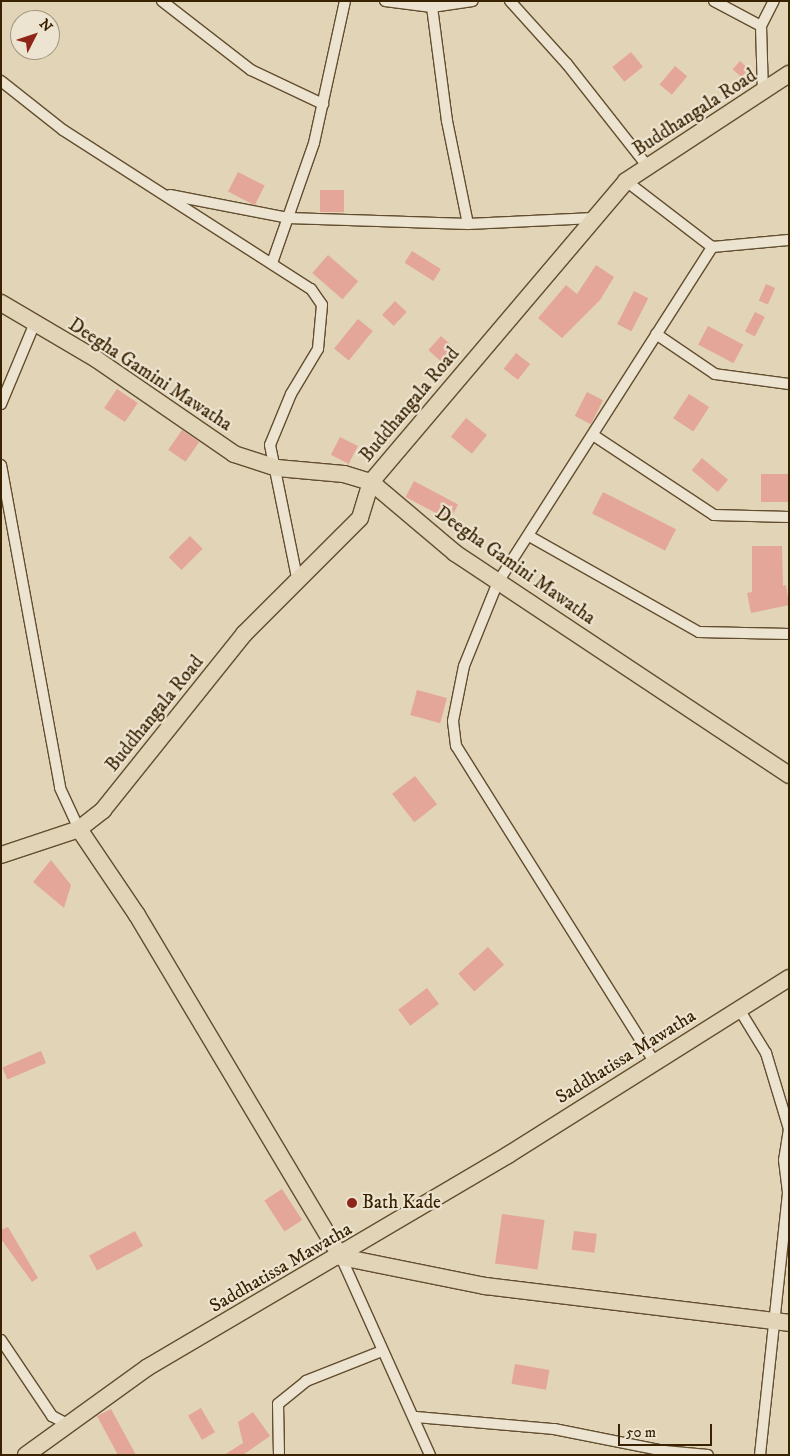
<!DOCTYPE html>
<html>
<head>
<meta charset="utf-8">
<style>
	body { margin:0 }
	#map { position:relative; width:790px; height:1456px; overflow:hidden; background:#e2d4b6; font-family:"IM FELL DW Pica",serif }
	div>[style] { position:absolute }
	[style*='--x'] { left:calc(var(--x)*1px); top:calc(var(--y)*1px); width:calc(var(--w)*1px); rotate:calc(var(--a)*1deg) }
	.building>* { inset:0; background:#e4a699; transform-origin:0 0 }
	.roads { filter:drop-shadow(1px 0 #624e2e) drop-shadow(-1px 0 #624e2e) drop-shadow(0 1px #624e2e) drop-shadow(0 -1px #624e2e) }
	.minor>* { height:10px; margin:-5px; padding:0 5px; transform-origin:5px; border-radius:5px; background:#ece3d0 }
	.primary>* { height:16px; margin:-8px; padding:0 8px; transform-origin:8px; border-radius:8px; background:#e2d4b6 }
	.dots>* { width:14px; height:14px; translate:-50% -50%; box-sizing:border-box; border:2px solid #ece3d0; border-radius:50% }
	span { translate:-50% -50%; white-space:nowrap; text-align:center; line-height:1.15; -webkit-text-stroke:4.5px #ece3d0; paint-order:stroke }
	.street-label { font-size:19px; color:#382201 }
	.poi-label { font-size:19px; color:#382201 }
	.left { translate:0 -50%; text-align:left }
	.frame { position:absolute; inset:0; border:2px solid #382201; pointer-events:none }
	.north { position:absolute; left:10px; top:10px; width:50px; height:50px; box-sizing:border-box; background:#ece3d0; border:1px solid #a4967d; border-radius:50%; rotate:49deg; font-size:14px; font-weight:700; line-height:20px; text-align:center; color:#382201 }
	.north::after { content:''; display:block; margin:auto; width:18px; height:22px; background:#8f2418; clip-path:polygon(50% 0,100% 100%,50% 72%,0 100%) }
	.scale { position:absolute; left:618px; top:1424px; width:94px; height:22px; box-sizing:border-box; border:2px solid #382201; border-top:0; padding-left:6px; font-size:15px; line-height:18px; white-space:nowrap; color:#382201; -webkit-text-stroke:4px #ece3d0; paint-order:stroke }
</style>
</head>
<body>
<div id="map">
	<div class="building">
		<i style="left:631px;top:52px;width:19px;height:24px;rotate:51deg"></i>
		<i style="left:740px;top:61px;width:12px;height:11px;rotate:42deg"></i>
		<i style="left:675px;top:66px;width:16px;height:24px;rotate:40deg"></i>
		<i style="left:238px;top:172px;width:30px;height:22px;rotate:27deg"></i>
		<i style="left:320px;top:190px;width:24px;height:22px"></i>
		<i style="left:412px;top:251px;width:34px;height:14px;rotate:32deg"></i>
		<i style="left:328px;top:255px;width:40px;height:24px;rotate:41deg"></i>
		<i style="clip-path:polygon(596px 265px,614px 277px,600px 300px,562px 338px,538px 318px,566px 285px,577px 294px)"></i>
		<i style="left:766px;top:284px;width:10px;height:18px;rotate:24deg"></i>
		<i style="left:634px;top:291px;width:16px;height:37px;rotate:27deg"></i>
		<i style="left:395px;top:301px;width:16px;height:19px;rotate:43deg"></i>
		<i style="left:755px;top:312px;width:11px;height:22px;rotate:27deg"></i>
		<i style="left:358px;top:319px;width:19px;height:38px;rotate:39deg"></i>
		<i style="left:708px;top:326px;width:40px;height:21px;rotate:28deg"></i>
		<i style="left:441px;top:336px;width:24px;height:19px;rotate:42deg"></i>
		<i style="left:516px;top:353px;width:18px;height:20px;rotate:38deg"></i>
		<i style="left:117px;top:389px;width:25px;height:23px;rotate:34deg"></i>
		<i style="left:587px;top:392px;width:18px;height:27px;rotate:27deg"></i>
		<i style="left:689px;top:394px;width:24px;height:29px;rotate:33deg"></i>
		<i style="left:466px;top:418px;width:27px;height:24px;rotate:39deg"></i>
		<i style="left:182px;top:430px;width:21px;height:24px;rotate:35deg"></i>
		<i style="left:340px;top:437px;width:20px;height:20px;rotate:27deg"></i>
		<i style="left:702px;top:458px;width:34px;height:16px;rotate:40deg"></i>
		<i style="left:761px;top:474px;width:28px;height:28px"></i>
		<i style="left:414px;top:481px;width:50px;height:18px;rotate:28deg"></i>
		<i style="left:603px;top:492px;width:82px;height:24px;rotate:27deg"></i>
		<i style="left:190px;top:536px;width:18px;height:30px;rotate:45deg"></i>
		<i style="clip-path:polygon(752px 546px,782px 546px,783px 586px,786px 585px,789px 605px,751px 613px,747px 593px,752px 592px)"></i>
		<i style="left:417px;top:690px;width:31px;height:26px;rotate:15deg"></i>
		<i style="left:415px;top:776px;width:36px;height:29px;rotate:52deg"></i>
		<i style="clip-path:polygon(51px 860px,71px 885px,64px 908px,33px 882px)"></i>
		<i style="left:488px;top:947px;width:24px;height:40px;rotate:48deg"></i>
		<i style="left:427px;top:988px;width:20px;height:36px;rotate:53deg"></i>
		<i style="left:41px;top:1051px;width:13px;height:42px;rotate:67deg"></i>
		<i style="left:282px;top:1189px;width:37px;height:21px;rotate:57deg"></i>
		<i style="left:502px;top:1214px;width:43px;height:50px;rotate:8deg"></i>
		<i style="clip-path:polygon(8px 1227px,38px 1278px,32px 1282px,1px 1239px,1px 1230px)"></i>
		<i style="left:135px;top:1231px;width:17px;height:52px;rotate:62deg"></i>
		<i style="left:574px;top:1231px;width:23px;height:19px;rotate:7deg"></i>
		<i style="left:515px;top:1364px;width:35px;height:20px;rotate:10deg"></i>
		<i style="left:201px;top:1408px;width:28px;height:15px;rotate:60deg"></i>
		<i style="clip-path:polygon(111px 1409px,136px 1455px,118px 1455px,97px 1416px)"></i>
		<i style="clip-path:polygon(253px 1412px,270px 1436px,243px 1455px,224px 1455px,243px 1443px,238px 1422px)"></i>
	</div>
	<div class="roads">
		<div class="minor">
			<i style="--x:162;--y:1;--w:113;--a:37.8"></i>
			<i style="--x:251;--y:70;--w:80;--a:25.3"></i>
			<i style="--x:385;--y:1;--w:47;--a:7.3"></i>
			<i style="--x:432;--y:7;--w:41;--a:-8.3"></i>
			<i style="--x:510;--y:1;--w:85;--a:47.9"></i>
			<i style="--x:567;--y:64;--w:131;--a:51.8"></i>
			<i style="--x:714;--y:1;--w:53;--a:28"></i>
			<i style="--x:761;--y:26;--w:67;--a:88.3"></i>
			<i style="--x:432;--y:7;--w:115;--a:82.5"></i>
			<i style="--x:447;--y:121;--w:105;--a:78.5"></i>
			<i style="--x:761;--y:26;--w:28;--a:-63"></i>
			<i style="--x:1;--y:81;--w:79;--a:38.3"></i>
			<i style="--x:63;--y:130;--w:295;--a:32.7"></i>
			<i style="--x:311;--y:289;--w:19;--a:55"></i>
			<i style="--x:322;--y:305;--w:44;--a:95.2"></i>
			<i style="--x:318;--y:349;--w:52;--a:121"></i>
			<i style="--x:291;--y:394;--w:55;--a:112.4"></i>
			<i style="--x:270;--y:445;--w:136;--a:78.5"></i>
			<i style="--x:626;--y:181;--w:108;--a:37.5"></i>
			<i style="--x:170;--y:195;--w:120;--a:11"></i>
			<i style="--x:288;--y:218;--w:180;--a:1.9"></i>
			<i style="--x:468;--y:224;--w:126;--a:-2.7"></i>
			<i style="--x:272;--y:263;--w:127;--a:-70.7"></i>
			<i style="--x:314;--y:143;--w:145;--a:-77.7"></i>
			<i style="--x:656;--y:334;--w:71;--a:34.1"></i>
			<i style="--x:715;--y:374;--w:75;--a:7.7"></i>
			<i style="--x:1;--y:404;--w:86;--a:-67.3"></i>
			<i style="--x:593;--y:435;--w:145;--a:33.5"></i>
			<i style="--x:714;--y:515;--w:75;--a:1.5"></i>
			<i style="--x:1;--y:465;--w:328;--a:79.6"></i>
			<i style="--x:60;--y:788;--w:45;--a:65.1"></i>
			<i style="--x:529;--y:536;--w:195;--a:29.5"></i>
			<i style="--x:699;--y:632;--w:90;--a:1.3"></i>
			<i style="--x:739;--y:1009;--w:52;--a:58.5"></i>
			<i style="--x:766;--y:1053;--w:79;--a:73.2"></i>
			<i style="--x:789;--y:1129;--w:31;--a:99"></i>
			<i style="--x:784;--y:1160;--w:33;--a:83"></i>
			<i style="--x:788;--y:1193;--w:263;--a:96.1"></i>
			<i style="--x:655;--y:1063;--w:374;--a:-122.1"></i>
			<i style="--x:456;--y:746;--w:25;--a:-97"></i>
			<i style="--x:453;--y:721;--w:56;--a:-78.7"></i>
			<i style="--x:464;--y:666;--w:91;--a:-68"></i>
			<i style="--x:498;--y:582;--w:398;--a:-57.4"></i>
			<i style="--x:712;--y:247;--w:77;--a:-5.2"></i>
			<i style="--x:341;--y:1257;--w:217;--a:65.8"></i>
			<i style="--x:1;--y:1340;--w:92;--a:56.1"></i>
			<i style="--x:52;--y:1416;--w:17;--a:28"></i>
			<i style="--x:416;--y:1417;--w:139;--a:5"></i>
			<i style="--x:554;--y:1429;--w:112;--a:11.3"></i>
			<i style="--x:664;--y:1451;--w:44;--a:5.2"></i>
			<i style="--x:279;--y:1455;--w:51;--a:-91.1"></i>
			<i style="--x:278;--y:1404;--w:36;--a:-39"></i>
			<i style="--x:306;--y:1381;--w:82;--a:-21.5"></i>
		</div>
		<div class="primary">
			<i style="--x:1;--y:303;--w:110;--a:30.5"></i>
			<i style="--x:96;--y:359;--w:168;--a:34.5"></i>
			<i style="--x:234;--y:454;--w:45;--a:18"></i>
			<i style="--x:277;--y:468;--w:67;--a:5.1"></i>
			<i style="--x:344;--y:474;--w:28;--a:17"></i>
			<i style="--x:371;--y:482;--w:110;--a:40.2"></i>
			<i style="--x:455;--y:553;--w:401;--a:33.6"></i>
			<i style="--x:79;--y:829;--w:104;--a:56"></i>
			<i style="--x:137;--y:915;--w:398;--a:59.2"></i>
			<i style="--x:341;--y:1257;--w:147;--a:11.4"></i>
			<i style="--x:485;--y:1286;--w:306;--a:6.9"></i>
			<i style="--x:1;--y:855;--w:82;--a:-18.4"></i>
			<i style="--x:79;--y:829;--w:31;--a:-38"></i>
			<i style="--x:103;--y:810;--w:226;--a:-51.3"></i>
			<i style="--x:244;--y:634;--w:164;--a:-45"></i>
			<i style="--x:360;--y:518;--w:38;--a:-73"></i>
			<i style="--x:371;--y:482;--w:394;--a:-49.7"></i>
			<i style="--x:626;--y:181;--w:195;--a:-33.3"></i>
			<i style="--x:26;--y:1455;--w:150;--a:-35.8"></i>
			<i style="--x:148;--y:1367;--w:418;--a:-30.5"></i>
			<i style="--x:508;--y:1155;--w:332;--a:-32.2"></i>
		</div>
	</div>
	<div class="dots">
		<i style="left:352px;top:1203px;background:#8f2418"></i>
	</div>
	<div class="street-label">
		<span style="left:695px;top:113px;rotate:-33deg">Buddhangala Road</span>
		<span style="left:150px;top:375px;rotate:33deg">Deegha Gamini Mawatha</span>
		<span style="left:410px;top:405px;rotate:-50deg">Buddhangala Road</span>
		<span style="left:515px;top:566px;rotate:35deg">Deegha Gamini Mawatha</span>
		<span style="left:155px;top:714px;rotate:-51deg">Buddhangala Road</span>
		<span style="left:626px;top:1057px;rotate:-32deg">Saddhatissa Mawatha</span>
		<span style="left:281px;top:1268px;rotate:-30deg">Saddhatissa Mawatha</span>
	</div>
	<div class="poi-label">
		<span class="left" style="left:362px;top:1203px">Bath Kade</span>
	</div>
	<div class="frame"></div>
	<div class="north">N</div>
	<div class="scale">50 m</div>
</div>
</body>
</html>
